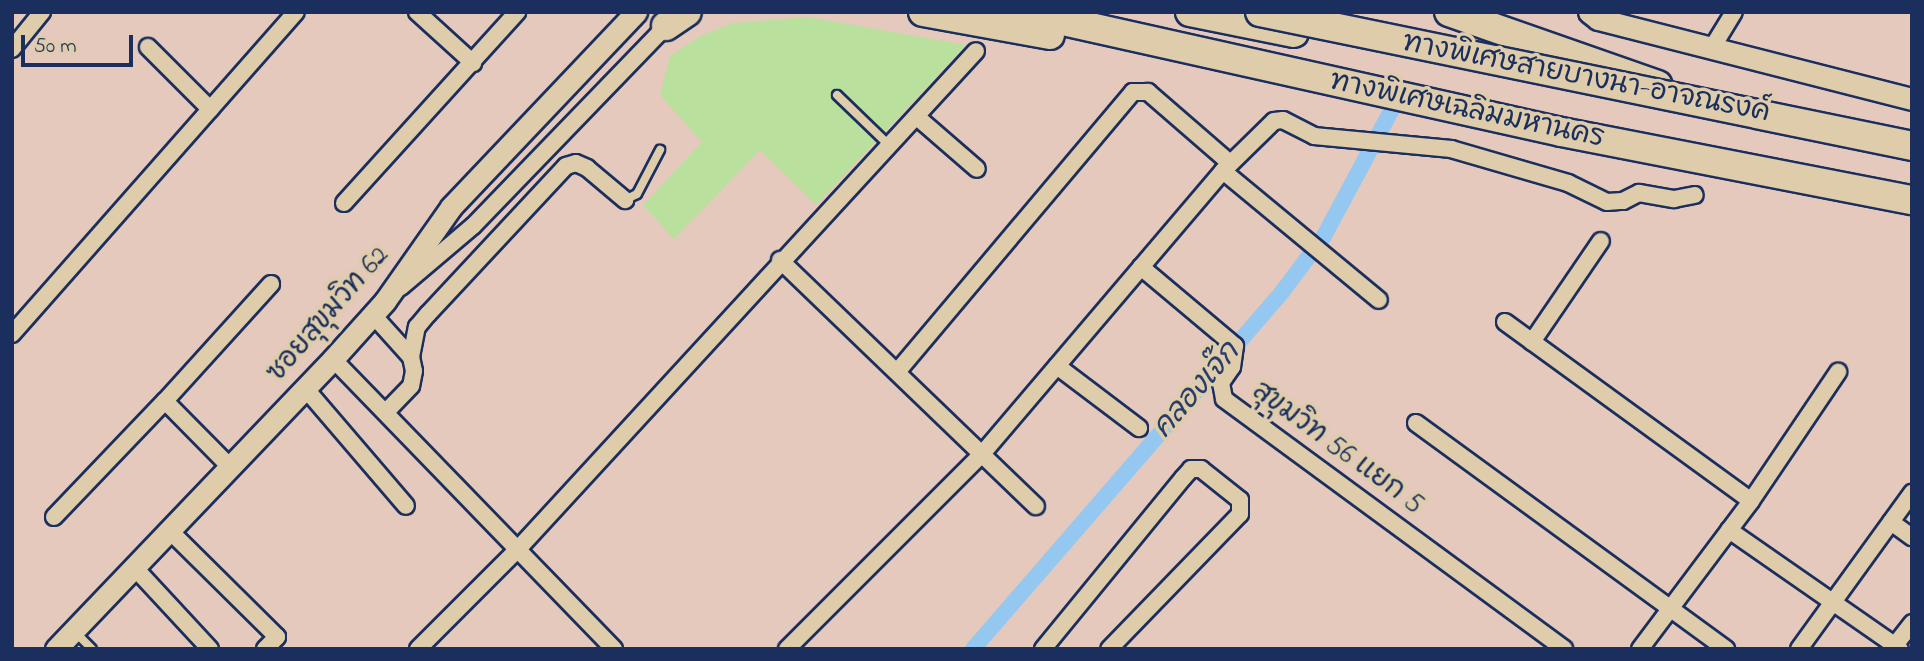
<!DOCTYPE html>
<html>
<head>
<meta charset="utf-8">
<style>
	body { margin:0 }
	#map { position:relative; width:1924px; height:661px; overflow:hidden; background:#e4c9bc; font-family:"Indie Flower","Playpen Sans Thai",sans-serif }
	div>[style] { position:absolute }
	[style*='--x'] { left:calc(var(--x)*1px); top:calc(var(--y)*1px); width:calc(var(--w)*1px); rotate:calc(var(--a)*1deg) }
	.green>* { inset:0; background:#b9e09c }
	.canal>* { height:16px; margin:-8px; padding:0 8px; transform-origin:8px; border-radius:8px; background:#94c8f1 }
	.roads { filter:drop-shadow(2px 0 #1b2f5e) drop-shadow(-2px 0 #1b2f5e) drop-shadow(0 2px #1b2f5e) drop-shadow(0 -2px #1b2f5e) }
	.lane>* { height:8px; margin:-4px; padding:0 4px; transform-origin:4px; border-radius:4px; background:#dfccaa }
	.street>* { height:16px; margin:-8px; padding:0 8px; transform-origin:8px; border-radius:8px; background:#dfccaa }
	.secondary>* { height:21px; margin:-10.5px; padding:0 10.5px; transform-origin:10.5px; border-radius:10.5px; background:#dfccaa }
	.highway>* { height:28px; margin:-14px; padding:0 14px; transform-origin:14px; border-radius:14px; background:#dfccaa }
	.bridges { filter:drop-shadow(2px 0 #1b2f5e) drop-shadow(-2px 0 #1b2f5e) drop-shadow(0 2px #1b2f5e) drop-shadow(0 -2px #1b2f5e) }
	.highway-bridge>* { height:28px; margin:-14px; padding:0 14px; transform-origin:14px; border-radius:14px; background:#dfccaa }
	span { translate:-50% -50%; white-space:nowrap; text-align:center; line-height:1.15; -webkit-text-stroke:7px #dfccaa; paint-order:stroke }
	.street-label { font-size:28px; color:#1b2f5e }
	.water-label { font-size:30px; color:#273e6d; font-style:italic }
	.frame { position:absolute; inset:0; border:14px solid #1b2f5e; pointer-events:none }
	.scale { position:absolute; left:21px; top:35px; width:112px; height:32px; box-sizing:border-box; border:4px solid #1b2f5e; border-top:0; padding-left:9px; font-size:21px; line-height:24px; white-space:nowrap; color:#1b2f5e; -webkit-text-stroke:5px #dfccaa; paint-order:stroke }
</style>
</head>
<body>
<div id="map">
	<div class="green">
		<i style="clip-path:polygon(808px 17px,966px 45px,816px 205px,760px 150px,674px 239px,643px 205px,702px 142px,660px 95px,670px 56px,700px 36px,733px 23px)"></i>
	</div>
	<div class="canal">
		<i style="--x:973;--y:649;--w:472;--a:-49.1"></i>
		<i style="--x:1282;--y:292;--w:70;--a:-53.1"></i>
		<i style="--x:1324;--y:236;--w:142;--a:-61.8"></i>
	</div>
	<div class="roads">
		<div class="lane">
			<i style="--x:837;--y:95;--w:74;--a:43.9"></i>
			<i style="--x:625;--y:200;--w:13;--a:-27"></i>
			<i style="--x:637;--y:194;--w:50;--a:-62.4"></i>
			<i style="--x:74;--y:631;--w:25;--a:45"></i>
		</div>
		<div class="street">
			<i style="--x:417;--y:12;--w:76;--a:42.3"></i>
			<i style="--x:148;--y:47;--w:88;--a:45"></i>
			<i style="--x:1712;--y:48;--w:42;--a:-58.6"></i>
			<i style="--x:12;--y:49;--w:48;--a:-51"></i>
			<i style="--x:917;--y:117;--w:79;--a:40.9"></i>
			<i style="--x:1223;--y:171;--w:202;--a:39.6"></i>
			<i style="--x:344;--y:203;--w:258;--a:-47.8"></i>
			<i style="--x:780;--y:260;--w:355;--a:43.9"></i>
			<i style="--x:1141;--y:267;--w:123;--a:40"></i>
			<i style="--x:1235;--y:346;--w:21;--a:98"></i>
			<i style="--x:1232;--y:367;--w:19;--a:125"></i>
			<i style="--x:1221;--y:383;--w:16;--a:79"></i>
			<i style="--x:1224;--y:399;--w:422;--a:36.3"></i>
			<i style="--x:401;--y:287;--w:94;--a:-40.3"></i>
			<i style="--x:473;--y:226;--w:278;--a:-46"></i>
			<i style="--x:666;--y:26;--w:8;--a:-83"></i>
			<i style="--x:373;--y:315;--w:57;--a:47.9"></i>
			<i style="--x:411;--y:357;--w:14;--a:78"></i>
			<i style="--x:414;--y:371;--w:15;--a:101"></i>
			<i style="--x:411;--y:386;--w:36;--a:134"></i>
			<i style="--x:1505;--y:322;--w:304;--a:36"></i>
			<i style="--x:12;--y:334;--w:429;--a:-48.6"></i>
			<i style="--x:1532;--y:342;--w:122;--a:-55.7"></i>
			<i style="--x:411;--y:357;--w:31;--a:-79"></i>
			<i style="--x:417;--y:327;--w:17;--a:-50"></i>
			<i style="--x:428;--y:314;--w:202;--a:-47"></i>
			<i style="--x:566;--y:166;--w:10;--a:-17"></i>
			<i style="--x:576;--y:163;--w:12;--a:24"></i>
			<i style="--x:587;--y:168;--w:50;--a:40.1"></i>
			<i style="--x:333;--y:359;--w:404;--a:45.9"></i>
			<i style="--x:1057;--y:366;--w:103;--a:37.1"></i>
			<i style="--x:897;--y:372;--w:366;--a:-49.9"></i>
			<i style="--x:1133;--y:92;--w:15;--a:0"></i>
			<i style="--x:1148;--y:92;--w:108;--a:40.9"></i>
			<i style="--x:305;--y:388;--w:155;--a:49.4"></i>
			<i style="--x:165;--y:401;--w:158;--a:-47.8"></i>
			<i style="--x:1416;--y:423;--w:384;--a:36.1"></i>
			<i style="--x:54;--y:517;--w:161;--a:-46.3"></i>
			<i style="--x:165;--y:401;--w:93;--a:45.4"></i>
			<i style="--x:1891;--y:522;--w:26;--a:36"></i>
			<i style="--x:169;--y:530;--w:152;--a:44.7"></i>
			<i style="--x:277;--y:637;--w:17;--a:135"></i>
			<i style="--x:1729;--y:530;--w:208;--a:34.8"></i>
			<i style="--x:134;--y:567;--w:112;--a:47.2"></i>
			<i style="--x:418;--y:649;--w:143;--a:-45"></i>
			<i style="--x:519;--y:548;--w:675;--a:-47.4"></i>
			<i style="--x:787;--y:649;--w:276;--a:-45"></i>
			<i style="--x:982;--y:454;--w:372;--a:-49.6"></i>
			<i style="--x:1223;--y:171;--w:71;--a:-44.4"></i>
			<i style="--x:1274;--y:121;--w:9;--a:-6"></i>
			<i style="--x:1283;--y:120;--w:35;--a:27"></i>
			<i style="--x:1314;--y:136;--w:138;--a:5.4"></i>
			<i style="--x:1451;--y:149;--w:122;--a:16.2"></i>
			<i style="--x:1568;--y:183;--w:43;--a:26"></i>
			<i style="--x:1607;--y:202;--w:16;--a:-4"></i>
			<i style="--x:1623;--y:201;--w:18;--a:-27"></i>
			<i style="--x:1639;--y:193;--w:36;--a:10"></i>
			<i style="--x:1674;--y:199;--w:21;--a:-11"></i>
			<i style="--x:1043;--y:649;--w:221;--a:-50.7"></i>
			<i style="--x:1183;--y:478;--w:12;--a:-48"></i>
			<i style="--x:1191;--y:469;--w:10;--a:0"></i>
			<i style="--x:1201;--y:469;--w:50;--a:38.5"></i>
			<i style="--x:1240;--y:500;--w:14;--a:90"></i>
			<i style="--x:1240;--y:514;--w:188;--a:134.1"></i>
			<i style="--x:1640;--y:649;--w:185;--a:-53.1"></i>
			<i style="--x:1751;--y:501;--w:156;--a:-56"></i>
			<i style="--x:1799;--y:649;--w:193;--a:-54.1"></i>
			<i style="--x:1892;--y:649;--w:33;--a:-52"></i>
		</div>
		<div class="secondary">
			<i style="--x:1589;--y:12;--w:11;--a:38"></i>
			<i style="--x:1598;--y:19;--w:324;--a:14.3"></i>
			<i style="--x:56;--y:649;--w:401;--a:-46.3"></i>
			<i style="--x:333;--y:359;--w:78;--a:-48.1"></i>
			<i style="--x:385;--y:301;--w:115;--a:-54.9"></i>
			<i style="--x:451;--y:207;--w:269;--a:-46.5"></i>
		</div>
		<div class="highway">
			<i style="--x:923;--y:12;--w:129;--a:10.3"></i>
			<i style="--x:1023;--y:12;--w:551;--a:12.57"></i>
			<i style="--x:1561;--y:132;--w:358;--a:11"></i>
			<i style="--x:1190;--y:12;--w:106;--a:11.4"></i>
			<i style="--x:1449;--y:12;--w:221;--a:19.3"></i>
			<i style="--x:666;--y:26;--w:25;--a:-34"></i>
		</div>
	</div>
	<div class="bridges">
		<div class="highway-bridge">
			<i style="--x:1260;--y:12;--w:666;--a:11.61"></i>
		</div>
	</div>
	<div class="street-label">
		<span style="left:1586px;top:79px;rotate:11deg">ทางพิเศษสายบางนา-อาจณรงค์</span>
		<span style="left:1467px;top:111px;rotate:12deg">ทางพิเศษเฉลิมมหานคร</span>
		<span style="left:329px;top:315px;rotate:-49deg">ซอยสุขุมวิท 62</span>
		<span style="left:1337px;top:449px;rotate:36deg">สุขุมวิท 56 แยก 5</span>
	</div>
	<div class="water-label">
		<span style="left:1197px;top:391px;rotate:-49deg">คลองเจ๊ก</span>
	</div>
	<div class="frame"></div>
	<div class="scale">50 m</div>
</div>
</body>
</html>
